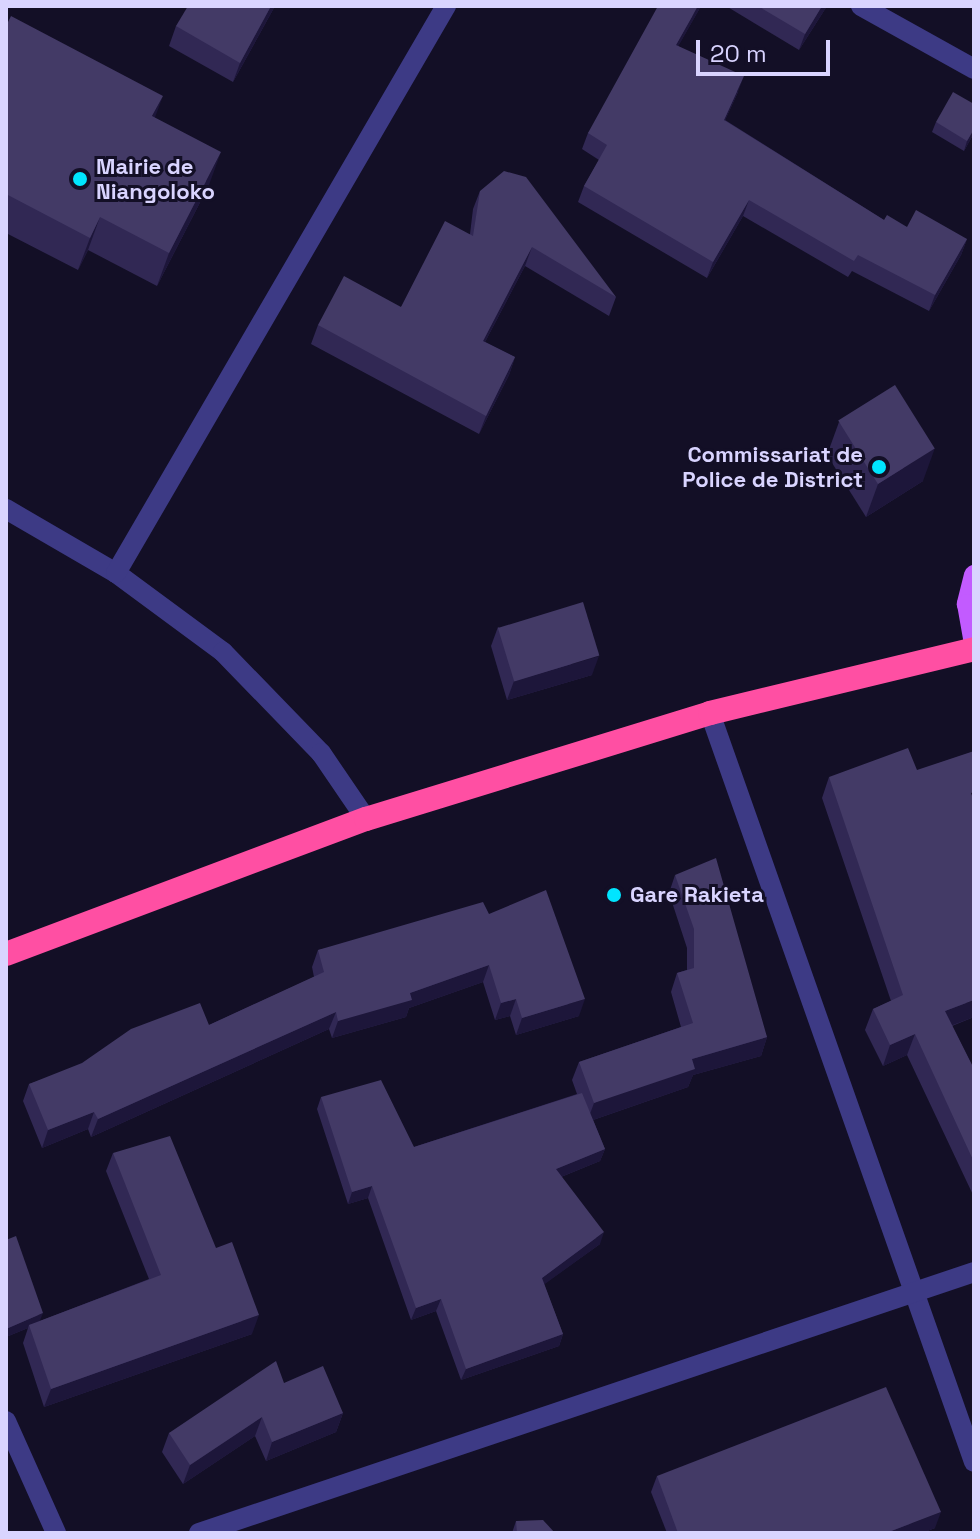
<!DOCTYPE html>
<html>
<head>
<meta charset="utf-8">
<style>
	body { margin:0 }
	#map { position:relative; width:980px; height:1539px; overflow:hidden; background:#130f26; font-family:"Space Grotesk",sans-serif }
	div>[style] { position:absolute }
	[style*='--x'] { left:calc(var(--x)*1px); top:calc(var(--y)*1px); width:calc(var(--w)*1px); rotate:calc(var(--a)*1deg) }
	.minor>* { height:20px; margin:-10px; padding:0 10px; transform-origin:10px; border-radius:10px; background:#3d3a85 }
	.major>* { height:20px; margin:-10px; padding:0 10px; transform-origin:10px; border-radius:10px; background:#c25bff }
	.highway>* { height:24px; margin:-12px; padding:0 12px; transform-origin:12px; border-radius:12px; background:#ff4fa3 }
	.wall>* { inset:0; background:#312854 }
	.shaded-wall>* { inset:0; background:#1d163a }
	.building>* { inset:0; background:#433a66; transform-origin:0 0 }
	.dots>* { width:22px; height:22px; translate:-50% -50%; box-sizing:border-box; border:4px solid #130f26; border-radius:50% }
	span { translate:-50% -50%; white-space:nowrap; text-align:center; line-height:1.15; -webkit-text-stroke:6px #130f26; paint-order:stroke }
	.poi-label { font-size:22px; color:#d9d4ff; font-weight:700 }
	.left { translate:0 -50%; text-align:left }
	.right { translate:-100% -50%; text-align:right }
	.frame { position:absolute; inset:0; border:8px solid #d9d4ff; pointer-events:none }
	.scale { position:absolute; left:696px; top:40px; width:134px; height:36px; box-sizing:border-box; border:4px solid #d9d4ff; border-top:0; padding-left:10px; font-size:24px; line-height:28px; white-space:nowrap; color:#d9d4ff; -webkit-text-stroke:6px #130f26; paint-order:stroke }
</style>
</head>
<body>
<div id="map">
	<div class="minor">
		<i style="--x:861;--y:6;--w:129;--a:29.1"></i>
		<i style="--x:6;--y:509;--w:127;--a:30.2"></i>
		<i style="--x:116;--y:573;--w:133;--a:36.4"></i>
		<i style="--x:223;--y:652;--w:141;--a:45.9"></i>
		<i style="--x:321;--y:753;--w:80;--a:55.7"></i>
		<i style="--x:116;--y:573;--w:656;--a:-59.8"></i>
		<i style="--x:710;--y:713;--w:794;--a:70.58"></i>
		<i style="--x:6;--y:1421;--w:123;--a:65.9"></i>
		<i style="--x:199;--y:1533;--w:818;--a:-18.61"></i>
	</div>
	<div class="major">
		<i style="--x:974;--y:575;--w:30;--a:104"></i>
		<i style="--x:967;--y:604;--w:40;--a:80"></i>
	</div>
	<div class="highway">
		<i style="--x:6;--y:954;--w:384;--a:-20.6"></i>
		<i style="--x:366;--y:819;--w:360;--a:-17.1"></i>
		<i style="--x:710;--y:713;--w:272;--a:-13.6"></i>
	</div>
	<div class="wall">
		<i style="clip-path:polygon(275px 6px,233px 82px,169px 46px,176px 26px)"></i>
		<i style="clip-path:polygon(701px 6px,678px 46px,738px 92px,725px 120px,884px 220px,907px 227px,967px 239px,961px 255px,929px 311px,852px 271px,848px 277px,743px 216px,707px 278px,578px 202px,584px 186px,599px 160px,582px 149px,588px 133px)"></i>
		<i style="clip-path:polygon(726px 6px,827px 6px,799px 50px)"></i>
		<i style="clip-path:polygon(6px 26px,155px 118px,209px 185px,157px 286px,88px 250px,78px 270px,6px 233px)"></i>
		<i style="clip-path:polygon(936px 122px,974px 133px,964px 151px,932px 132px)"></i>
		<i style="clip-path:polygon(480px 191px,616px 297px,609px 316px,525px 266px,485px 342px,515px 357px,509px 375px,479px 434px,311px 344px,318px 325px,401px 307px,470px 234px,473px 209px)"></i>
		<i style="clip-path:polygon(839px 422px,923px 481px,866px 517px,827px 455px)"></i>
		<i style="clip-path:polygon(498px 627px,592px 675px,507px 700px,491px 646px)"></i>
		<i style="clip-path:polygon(829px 777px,974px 1017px,952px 1026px,974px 1069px,974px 1197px,907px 1055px,883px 1066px,865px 1030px,873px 1009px,891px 1001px,822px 798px)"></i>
		<i style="clip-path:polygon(675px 875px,767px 1037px,761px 1056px,693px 1075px,688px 1087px,593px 1120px,605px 1149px,600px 1161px,561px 1177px,600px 1244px,544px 1284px,563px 1334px,559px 1346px,461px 1380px,436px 1311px,411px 1320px,368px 1198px,348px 1204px,317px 1109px,321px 1097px,414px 1147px,577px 1094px,572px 1080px,579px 1062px,681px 1027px,671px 992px,677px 973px,687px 970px,687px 948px,669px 893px)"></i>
		<i style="clip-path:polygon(489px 914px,579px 1016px,516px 1035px,510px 1016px,495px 1020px,483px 982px,409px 1008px,406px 1017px,332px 1038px,329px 1029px,91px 1137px,88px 1129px,42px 1148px,23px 1101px,29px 1084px,209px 1025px,314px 977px,312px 967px,318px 950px)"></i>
		<i style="clip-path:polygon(113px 1153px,252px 1334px,44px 1407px,23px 1343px,28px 1328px,6px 1337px,6px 1240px,40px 1321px,149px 1279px,106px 1171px)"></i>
		<i style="clip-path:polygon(284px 1383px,343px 1413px,336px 1432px,266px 1461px,255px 1436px,183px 1484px,162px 1452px,169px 1433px)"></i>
		<i style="clip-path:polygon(657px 1476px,935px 1528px,922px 1533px,667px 1533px,651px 1492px)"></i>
		<i style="clip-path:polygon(516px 1521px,555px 1533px,512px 1533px)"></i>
	</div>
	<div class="shaded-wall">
		<i style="clip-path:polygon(271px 6px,275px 6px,233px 82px,240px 63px)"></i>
		<i style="clip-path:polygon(698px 6px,701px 6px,670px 61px,676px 45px)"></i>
		<i style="clip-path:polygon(822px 6px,827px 6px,799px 50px,805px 34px)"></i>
		<i style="clip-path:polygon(744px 76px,738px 92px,718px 136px,724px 120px)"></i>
		<i style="clip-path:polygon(163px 96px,151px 128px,152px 116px)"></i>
		<i style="clip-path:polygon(974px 129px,974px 133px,964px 151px,967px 141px)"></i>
		<i style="clip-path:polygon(221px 152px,209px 185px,157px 286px,169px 253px)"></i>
		<i style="clip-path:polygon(749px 200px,743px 216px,707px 278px,713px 262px)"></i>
		<i style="clip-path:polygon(100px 217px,88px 250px,78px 270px,90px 238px)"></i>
		<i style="clip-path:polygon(967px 239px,961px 255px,929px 311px,935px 295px)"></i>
		<i style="clip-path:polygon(532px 247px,525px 266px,476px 359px,483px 341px)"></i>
		<i style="clip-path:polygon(515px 357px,509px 375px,479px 434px,486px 416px)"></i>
		<i style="clip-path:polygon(935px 448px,923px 481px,866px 517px,878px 484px)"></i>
		<i style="clip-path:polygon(599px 656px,592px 675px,507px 700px,514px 681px)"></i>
		<i style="clip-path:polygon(489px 965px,483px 982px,409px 1008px,406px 1017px,332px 1038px,338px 1021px,410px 993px)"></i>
		<i style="clip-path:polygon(516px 999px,510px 1016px,495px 1020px,501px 1003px)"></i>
		<i style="clip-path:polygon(585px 999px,579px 1016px,516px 1035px,522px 1018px)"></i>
		<i style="clip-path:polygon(974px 1000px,974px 1017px,937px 1031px,945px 1011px)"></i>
		<i style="clip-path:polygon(336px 1012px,329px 1029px,91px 1137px,98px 1119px)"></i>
		<i style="clip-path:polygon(915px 1034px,907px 1055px,883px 1066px,890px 1045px)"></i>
		<i style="clip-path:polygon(767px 1037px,761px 1056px,693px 1075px,688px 1087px,587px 1122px,594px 1103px,692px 1059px)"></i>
		<i style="clip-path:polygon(94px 1112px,88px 1129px,42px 1148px,48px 1130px)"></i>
		<i style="clip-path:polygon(605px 1149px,600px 1161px,551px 1181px,556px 1169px)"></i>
		<i style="clip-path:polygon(372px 1186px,368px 1198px,348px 1204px,352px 1192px)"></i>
		<i style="clip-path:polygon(604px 1232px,600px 1244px,538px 1289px,542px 1278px)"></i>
		<i style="clip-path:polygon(441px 1299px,436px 1311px,411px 1320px,416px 1308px)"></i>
		<i style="clip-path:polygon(43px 1313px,39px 1323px,29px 1325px,28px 1328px,6px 1337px,6px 1329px)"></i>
		<i style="clip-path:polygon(259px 1315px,252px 1334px,44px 1407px,51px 1389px)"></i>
		<i style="clip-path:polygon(563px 1334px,559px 1346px,461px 1380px,466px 1369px)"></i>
		<i style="clip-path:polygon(343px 1413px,336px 1432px,266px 1461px,272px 1442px)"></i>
		<i style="clip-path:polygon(262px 1417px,255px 1436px,183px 1484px,190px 1465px)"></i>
		<i style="clip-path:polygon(941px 1512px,935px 1528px,922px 1533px,886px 1533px)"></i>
	</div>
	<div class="building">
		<i style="clip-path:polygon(188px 6px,271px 6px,240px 63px,176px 26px)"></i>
		<i style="clip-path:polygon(658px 6px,698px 6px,676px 45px,744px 76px,724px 120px,884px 220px,887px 215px,907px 227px,916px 210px,967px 239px,935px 295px,858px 255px,854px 261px,749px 200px,713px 262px,584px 186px,607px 145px,588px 133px)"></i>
		<i style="clip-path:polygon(758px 6px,822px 6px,805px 34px)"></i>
		<i style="clip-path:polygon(11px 16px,163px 96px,152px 116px,221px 152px,169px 253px,100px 217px,90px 238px,6px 194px,6px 26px)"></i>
		<i style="clip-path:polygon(953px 92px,974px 104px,974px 129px,967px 141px,936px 122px)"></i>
		<i style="clip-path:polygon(504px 171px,526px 177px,616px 297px,532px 247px,483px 341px,515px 357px,486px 416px,318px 325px,344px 276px,401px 307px,445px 221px,473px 236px,480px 191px)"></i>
		<i style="left:895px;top:385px;width:75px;height:67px;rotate:58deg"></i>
		<i style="left:583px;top:602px;width:56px;height:89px;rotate:73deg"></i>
		<i style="clip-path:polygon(908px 748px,917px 770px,974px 751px,974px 792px,971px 793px,974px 801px,974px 1000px,945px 1011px,974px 1069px,974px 1162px,915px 1034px,890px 1045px,873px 1009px,903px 995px,829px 777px)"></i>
		<i style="clip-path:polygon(716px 858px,767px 1037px,692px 1059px,695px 1069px,594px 1103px,579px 1062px,693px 1023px,677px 973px,694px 968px,694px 929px,675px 875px)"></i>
		<i style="clip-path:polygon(546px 890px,585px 999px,522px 1018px,516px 999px,501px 1003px,489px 965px,410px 993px,412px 1000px,338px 1021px,336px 1012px,98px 1119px,94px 1112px,48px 1130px,29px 1084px,82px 1063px,131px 1029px,200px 1003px,209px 1025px,324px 972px,318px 950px,483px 902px,489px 914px)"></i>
		<i style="clip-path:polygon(381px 1080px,414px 1147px,582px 1093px,605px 1149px,556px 1169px,604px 1232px,542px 1278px,563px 1334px,466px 1369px,441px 1299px,416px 1308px,372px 1186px,352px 1192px,321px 1097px)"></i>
		<i style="clip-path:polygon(170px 1136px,216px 1248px,232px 1242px,259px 1315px,51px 1389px,29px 1325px,161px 1275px,113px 1153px)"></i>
		<i style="clip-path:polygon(16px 1236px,43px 1313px,6px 1329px,6px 1240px)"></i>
		<i style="clip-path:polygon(276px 1361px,284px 1383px,323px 1366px,343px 1413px,272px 1442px,262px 1417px,190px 1465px,169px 1433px)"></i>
		<i style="clip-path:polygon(886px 1387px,941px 1512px,886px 1533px,678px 1533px,657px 1476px)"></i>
		<i style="clip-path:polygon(543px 1520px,555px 1533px,517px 1533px,516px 1521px)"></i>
	</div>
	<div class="dots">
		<i style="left:80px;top:179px;background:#00e5ff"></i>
		<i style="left:879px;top:467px;background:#00e5ff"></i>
		<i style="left:614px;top:895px;background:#00e5ff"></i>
	</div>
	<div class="poi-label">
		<span class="left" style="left:96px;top:179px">Mairie de<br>Niangoloko</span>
		<span class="right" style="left:863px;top:467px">Commissariat de<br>Police de District</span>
		<span class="left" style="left:630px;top:895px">Gare Rakieta</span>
	</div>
	<div class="frame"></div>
	<div class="scale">20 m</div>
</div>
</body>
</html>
